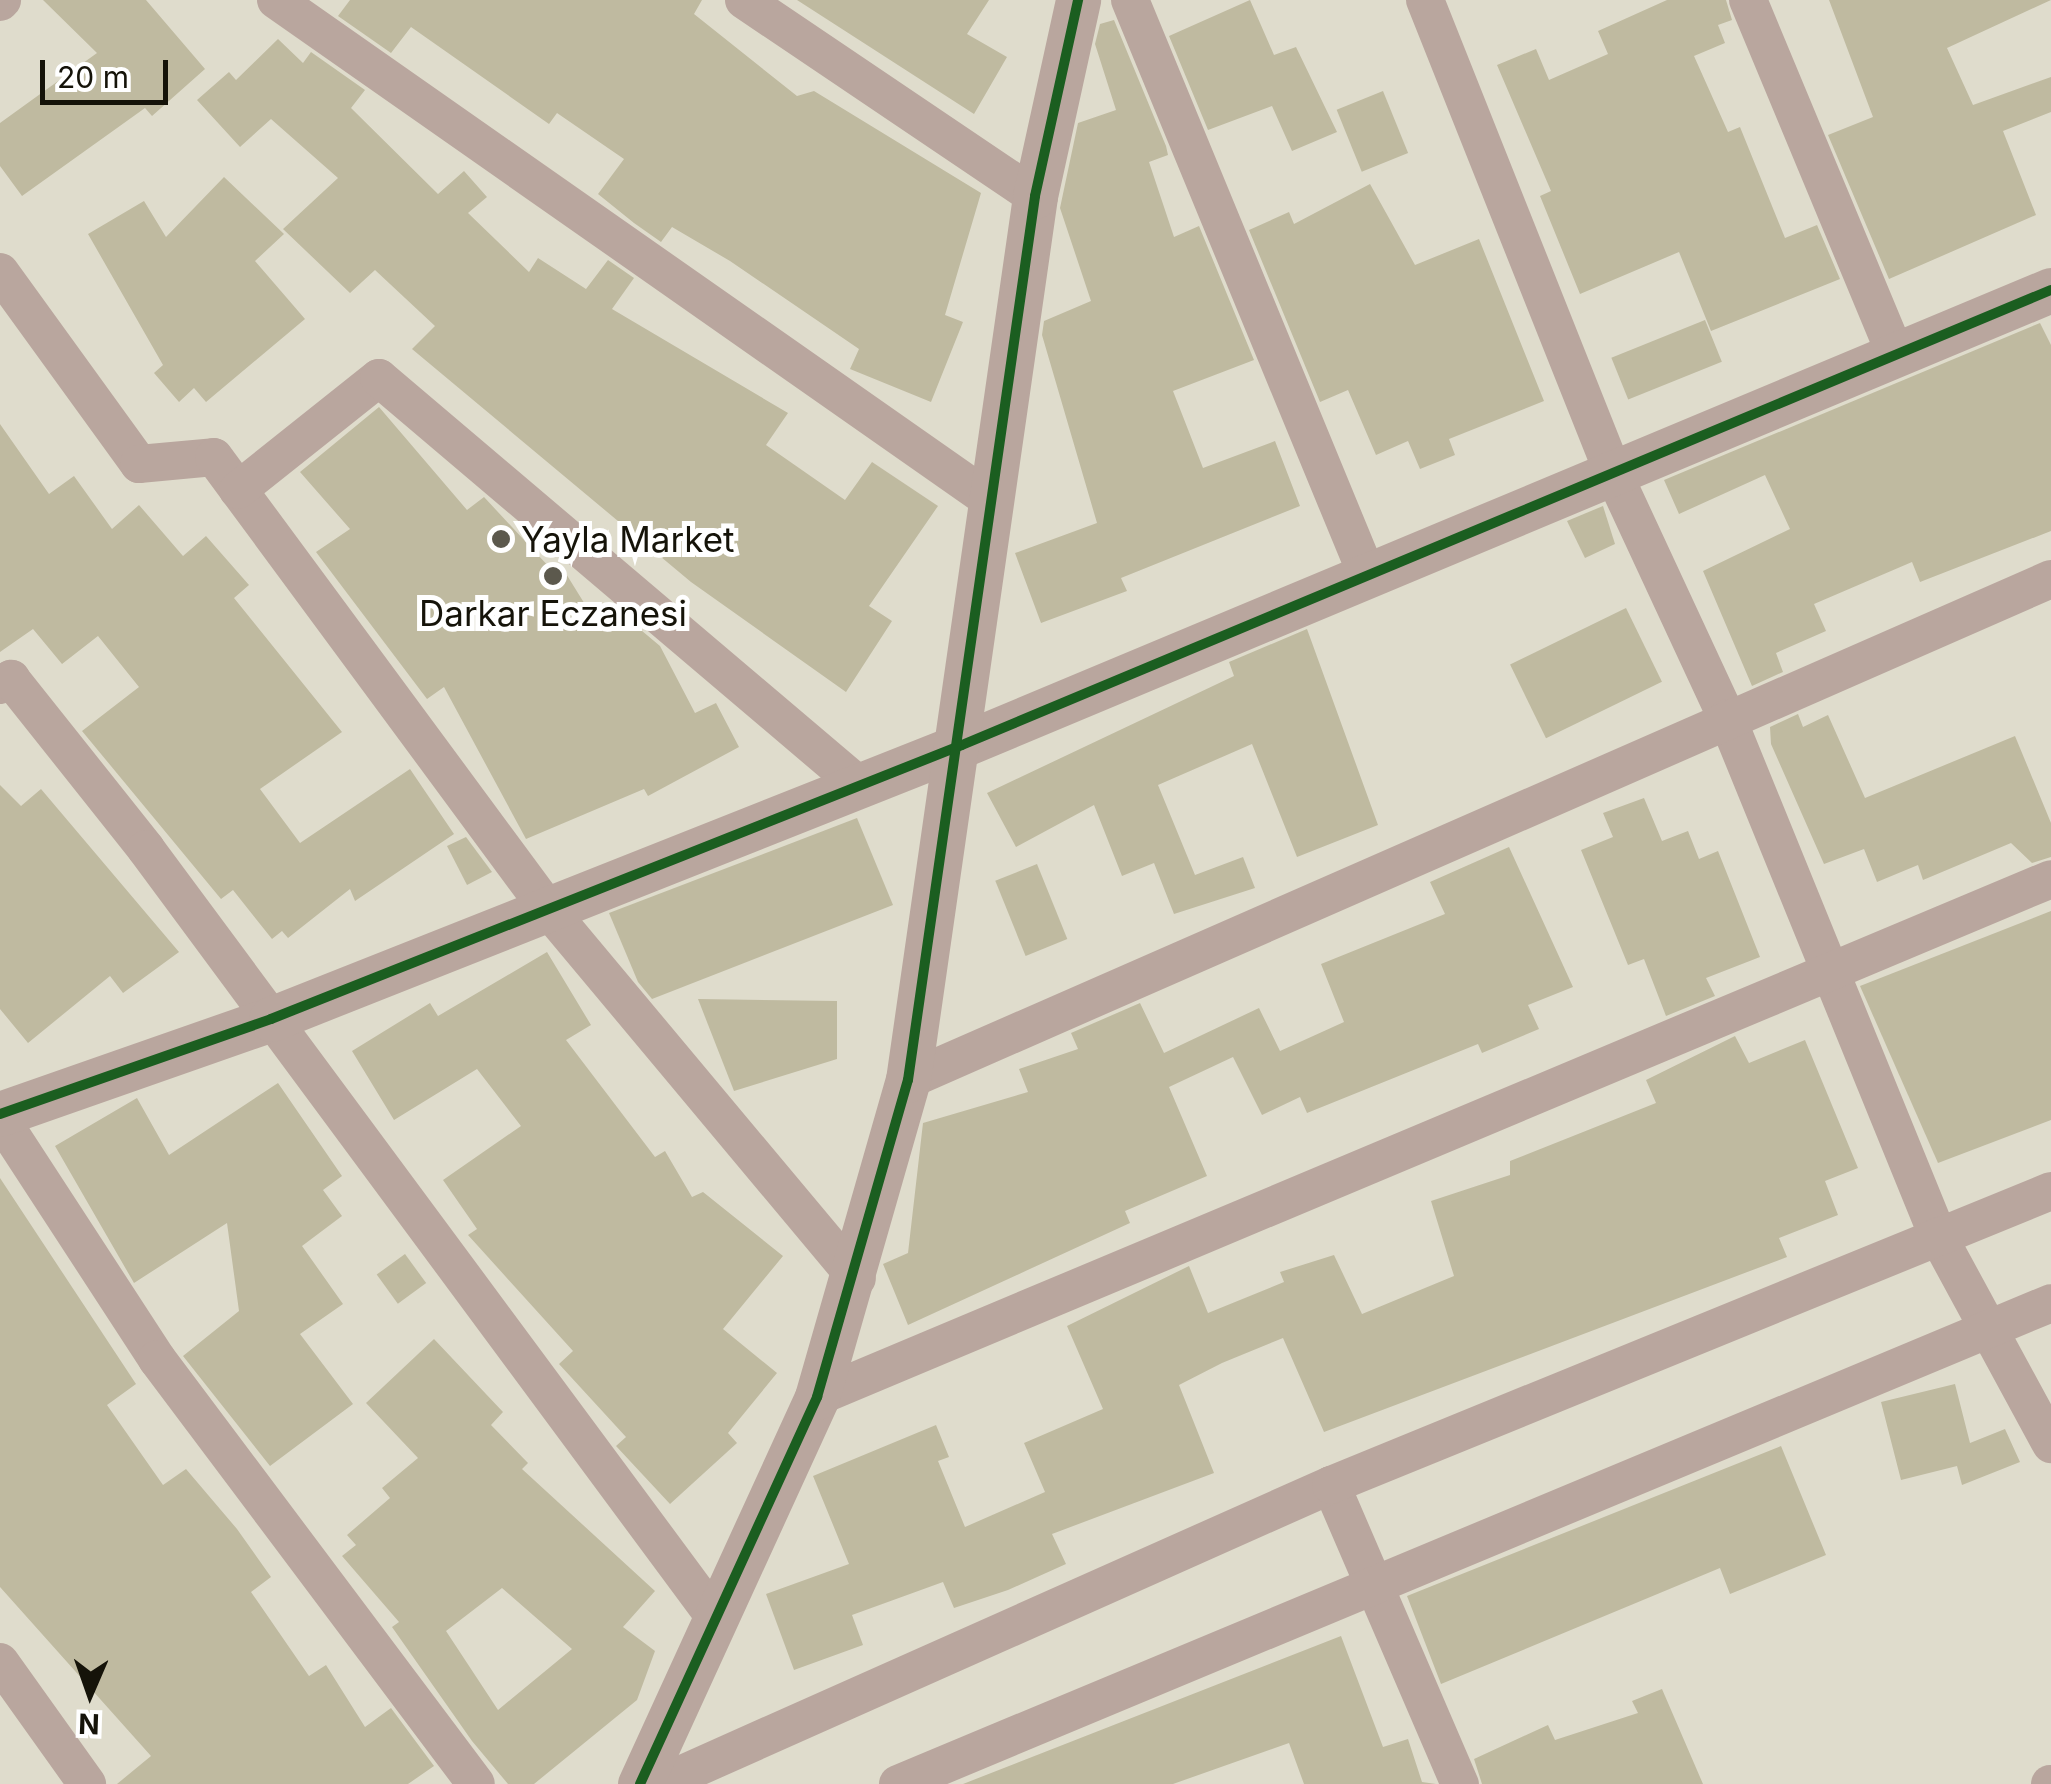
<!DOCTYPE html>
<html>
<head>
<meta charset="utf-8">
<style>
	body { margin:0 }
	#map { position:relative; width:2051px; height:1784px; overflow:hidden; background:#dfdccc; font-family:Inter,sans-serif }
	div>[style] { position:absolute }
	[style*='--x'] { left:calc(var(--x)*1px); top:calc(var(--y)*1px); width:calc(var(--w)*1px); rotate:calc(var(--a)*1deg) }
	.building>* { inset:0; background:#bfbaa0; transform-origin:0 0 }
	.minor>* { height:38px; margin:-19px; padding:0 19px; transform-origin:19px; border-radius:19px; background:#b9a69e }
	.tertiary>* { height:45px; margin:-22.5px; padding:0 22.5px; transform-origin:22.5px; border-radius:22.5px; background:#b9a69e }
	.cycleway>* { height:10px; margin:-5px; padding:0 5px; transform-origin:5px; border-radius:5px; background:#1b5e20 }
	.dots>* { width:28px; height:28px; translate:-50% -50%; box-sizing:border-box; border:5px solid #fff; border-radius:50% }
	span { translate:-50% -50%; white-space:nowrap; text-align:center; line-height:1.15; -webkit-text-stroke:10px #fff; paint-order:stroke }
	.poi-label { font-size:35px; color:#151309 }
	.left { translate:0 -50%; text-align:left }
	.north { position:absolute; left:40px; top:1644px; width:100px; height:100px; -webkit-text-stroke:8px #fff; paint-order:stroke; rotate:182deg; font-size:28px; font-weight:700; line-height:40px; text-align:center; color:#151309 }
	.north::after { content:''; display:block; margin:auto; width:35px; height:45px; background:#151309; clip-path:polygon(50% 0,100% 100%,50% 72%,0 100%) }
	.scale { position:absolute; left:40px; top:60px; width:128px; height:45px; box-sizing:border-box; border:5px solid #151309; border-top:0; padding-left:12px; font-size:30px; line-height:35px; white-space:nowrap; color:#151309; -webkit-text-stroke:8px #fff; paint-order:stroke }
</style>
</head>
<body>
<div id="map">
	<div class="building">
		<i style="clip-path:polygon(43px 0,146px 0,205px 69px,152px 116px,145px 108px,22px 196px,0 166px,0 123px,97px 53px)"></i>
		<i style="clip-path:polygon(350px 0,702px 0,694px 14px,797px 96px,814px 91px,981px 193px,945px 315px,963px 322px,931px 402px,850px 369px,859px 349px,730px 261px,672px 227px,661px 242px,634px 223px,598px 194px,624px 159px,557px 113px,549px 124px,411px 27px,391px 53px,338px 16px)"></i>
		<i style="clip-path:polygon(797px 0,989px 0,967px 34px,1007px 57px,974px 114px)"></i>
		<i style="clip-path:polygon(1250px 0,1274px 55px,1296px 47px,1337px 132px,1292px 151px,1272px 106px,1208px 130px,1169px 36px)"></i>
		<i style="clip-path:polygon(1667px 0,1726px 0,1732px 20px,1718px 25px,1725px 43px,1694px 56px,1728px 132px,1740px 127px,1785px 238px,1817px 225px,1840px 279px,1711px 331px,1679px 252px,1580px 294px,1540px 196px,1551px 191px,1497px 65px,1536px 49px,1549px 80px,1608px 54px,1598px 31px)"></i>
		<i style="clip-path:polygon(1829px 0,2051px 0,1947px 48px,1973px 105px,2051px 77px,2051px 112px,2003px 131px,2036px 215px,1889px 279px,1828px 135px,1873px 117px)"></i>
		<i style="clip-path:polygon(1114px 20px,1166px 146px,1168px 155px,1149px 162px,1174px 237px,1199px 226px,1254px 360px,1173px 391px,1203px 468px,1275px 441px,1300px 506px,1121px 578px,1127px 591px,1041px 623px,1015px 553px,1097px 523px,1042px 335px,1044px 321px,1091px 301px,1060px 208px,1078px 123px,1116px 110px,1095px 44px,1100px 24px)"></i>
		<i style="clip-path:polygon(278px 39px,303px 63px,311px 52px,365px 90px,351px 108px,438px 194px,464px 171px,487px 197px,468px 213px,529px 272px,538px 258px,586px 289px,608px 260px,634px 278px,612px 309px,788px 413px,766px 445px,845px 500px,872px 462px,938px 506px,869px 606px,892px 621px,846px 692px,691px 582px,412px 349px,435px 326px,375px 270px,350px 293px,283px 229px,338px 178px,271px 119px,240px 147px,197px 100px,229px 72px,236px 80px)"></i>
		<i style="left:1383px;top:91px;width:67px;height:50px;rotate:68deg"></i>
		<i style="clip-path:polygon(224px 177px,284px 234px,255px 261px,305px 319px,206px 402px,194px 388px,179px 402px,154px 373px,163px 365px,88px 234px,144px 201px,166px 237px)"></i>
		<i style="clip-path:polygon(1370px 184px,1415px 265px,1479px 239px,1544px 401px,1449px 439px,1455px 455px,1420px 469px,1408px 441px,1376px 455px,1348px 390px,1320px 402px,1249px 230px,1289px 212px,1294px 224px)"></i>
		<i style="left:1705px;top:320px;width:45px;height:101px;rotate:68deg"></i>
		<i style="clip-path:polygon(2040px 323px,2051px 345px,2051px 531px,1920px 582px,1912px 562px,1814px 604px,1826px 631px,1776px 653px,1783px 672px,1752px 686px,1703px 571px,1790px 529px,1765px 475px,1679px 514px,1664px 480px)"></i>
		<i style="clip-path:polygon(379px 407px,467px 510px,484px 497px,551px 569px,560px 564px,599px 627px,623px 615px,660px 646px,695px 713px,716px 703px,739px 747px,648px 796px,644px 789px,526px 839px,444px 687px,427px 699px,316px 552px,350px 529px,300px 472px)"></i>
		<i style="clip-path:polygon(0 424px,49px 494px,74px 476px,112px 529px,139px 505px,183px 556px,206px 536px,249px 585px,234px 598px,342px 732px,260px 789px,300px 843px,410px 769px,454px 834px,355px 901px,350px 889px,288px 938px,282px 931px,272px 939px,233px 890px,221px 899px,82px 731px,139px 687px,98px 636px,62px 664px,33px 629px,0 652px)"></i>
		<i style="clip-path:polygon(1603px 506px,1615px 544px,1585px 558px,1567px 521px)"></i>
		<i style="left:1626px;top:608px;width:82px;height:129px;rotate:64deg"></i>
		<i style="clip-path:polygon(1307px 629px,1378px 825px,1297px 857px,1252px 744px,1158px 785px,1195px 875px,1243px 857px,1255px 888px,1174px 914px,1154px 863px,1122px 876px,1094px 805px,1016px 847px,987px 793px,1234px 676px,1229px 662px)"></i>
		<i style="clip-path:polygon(1798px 714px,1803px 727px,1828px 715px,1865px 798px,2015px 736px,2051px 823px,2051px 857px,2032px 863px,2011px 843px,1923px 880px,1918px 865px,1877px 882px,1864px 849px,1824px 864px,1771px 744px,1770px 727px)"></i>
		<i style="clip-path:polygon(0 785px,21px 806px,41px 789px,179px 952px,123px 993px,110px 976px,28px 1043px,0 1009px)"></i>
		<i style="clip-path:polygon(1644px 798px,1662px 841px,1688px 831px,1699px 859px,1718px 851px,1760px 957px,1706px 978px,1715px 996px,1666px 1016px,1644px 959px,1628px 965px,1581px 850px,1613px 837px,1603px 813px)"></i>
		<i style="clip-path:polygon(857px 818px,893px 905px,652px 999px,638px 982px,609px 913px)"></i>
		<i style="clip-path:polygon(466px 837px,492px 872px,467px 885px,447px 846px)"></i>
		<i style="clip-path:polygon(1509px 847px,1573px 987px,1528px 1005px,1539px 1029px,1482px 1053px,1478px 1044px,1307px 1113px,1300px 1097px,1262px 1115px,1233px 1057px,1169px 1087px,1207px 1176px,1125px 1211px,1130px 1223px,908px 1325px,883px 1264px,908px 1253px,923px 1123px,1028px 1092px,1019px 1069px,1078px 1049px,1071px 1033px,1140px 1003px,1164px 1053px,1259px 1008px,1280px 1051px,1344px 1022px,1321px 964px,1445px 914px,1430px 882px)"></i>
		<i style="left:1037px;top:864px;width:81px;height:45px;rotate:68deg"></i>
		<i style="clip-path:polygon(2051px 911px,2051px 1120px,1938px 1163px,1860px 986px)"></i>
		<i style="clip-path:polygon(547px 952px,591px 1025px,566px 1040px,655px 1157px,665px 1151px,692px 1197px,703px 1192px,783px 1256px,723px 1329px,777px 1373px,728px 1433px,737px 1443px,670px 1504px,616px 1446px,626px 1437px,559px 1364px,573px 1351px,468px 1235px,477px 1229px,443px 1180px,521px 1126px,477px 1069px,394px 1120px,352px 1051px,430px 1003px,438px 1016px)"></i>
		<i style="clip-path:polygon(698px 999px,837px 1001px,837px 1059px,734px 1091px)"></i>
		<i style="clip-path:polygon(1735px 1036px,1749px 1063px,1805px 1040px,1858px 1168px,1825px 1181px,1838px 1215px,1779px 1238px,1787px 1257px,1324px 1432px,1283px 1338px,1222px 1363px,1179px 1385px,1214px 1473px,1052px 1534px,1066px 1564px,1008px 1590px,954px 1608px,943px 1582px,852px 1615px,863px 1645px,794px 1670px,766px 1594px,849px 1564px,813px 1476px,936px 1425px,949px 1457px,938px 1461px,965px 1527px,1045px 1492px,1024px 1443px,1103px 1409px,1067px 1326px,1189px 1266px,1208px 1313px,1284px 1282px,1280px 1272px,1334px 1255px,1362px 1314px,1454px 1276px,1431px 1201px,1510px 1175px,1510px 1161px,1656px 1103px,1646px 1080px)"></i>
		<i style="clip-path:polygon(278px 1083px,342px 1176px,323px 1190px,342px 1216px,302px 1246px,343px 1304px,300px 1334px,353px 1404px,270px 1466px,183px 1356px,239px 1311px,227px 1223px,134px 1283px,55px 1146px,137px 1098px,169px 1155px)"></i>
		<i style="clip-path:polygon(0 1178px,136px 1384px,107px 1405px,163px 1485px,186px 1469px,237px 1529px,271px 1577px,251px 1592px,309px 1676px,326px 1665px,365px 1727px,391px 1708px,434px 1766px,408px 1784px,117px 1784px,151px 1756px,0 1587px)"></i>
		<i style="left:405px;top:1254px;width:36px;height:35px;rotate:54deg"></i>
		<i style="clip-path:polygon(evenodd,434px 1339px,503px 1412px,491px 1425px,528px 1463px,522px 1469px,655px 1591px,623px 1627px,655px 1651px,637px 1700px,534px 1784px,508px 1784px,472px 1741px,392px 1627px,399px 1622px,342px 1556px,356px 1545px,347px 1535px,390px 1498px,382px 1488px,418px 1458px,366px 1403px,434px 1339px,502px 1588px,572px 1649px,498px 1710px,446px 1631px,502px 1588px)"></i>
		<i style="clip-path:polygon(1955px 1384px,1970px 1443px,2005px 1429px,2020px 1462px,1962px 1485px,1957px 1466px,1901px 1480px,1881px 1402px)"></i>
		<i style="clip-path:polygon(1781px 1446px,1826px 1555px,1730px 1594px,1720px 1568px,1441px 1684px,1407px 1596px)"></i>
		<i style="clip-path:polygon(1341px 1636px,1383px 1747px,1408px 1739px,1422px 1782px,1436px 1784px,1304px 1784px,1289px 1743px,1173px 1784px,963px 1784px)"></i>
		<i style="clip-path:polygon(1662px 1689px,1703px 1784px,1482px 1784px,1474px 1759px,1548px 1725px,1555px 1740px,1638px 1713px,1632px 1701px)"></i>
	</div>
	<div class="minor">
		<i style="--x:276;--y:0;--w:875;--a:35"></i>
		<i style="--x:744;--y:0;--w:351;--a:34"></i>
		<i style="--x:1130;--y:0;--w:622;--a:67.6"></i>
		<i style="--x:1425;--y:0;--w:511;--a:68.3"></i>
		<i style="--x:1614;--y:475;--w:268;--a:65.1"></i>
		<i style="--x:1727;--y:718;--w:559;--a:67.84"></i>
		<i style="--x:1938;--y:1236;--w:237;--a:61.5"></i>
		<i style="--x:1748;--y:0;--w:386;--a:67.4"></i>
		<i style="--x:0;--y:2;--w:3;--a:-45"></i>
		<i style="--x:0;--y:272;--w:237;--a:54.1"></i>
		<i style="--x:139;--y:464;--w:75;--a:-5.3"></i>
		<i style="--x:214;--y:457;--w:561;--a:53.56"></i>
		<i style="--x:547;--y:908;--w:483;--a:50.1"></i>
		<i style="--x:238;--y:490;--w:180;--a:-38.5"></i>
		<i style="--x:379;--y:378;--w:623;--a:40.31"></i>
		<i style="--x:0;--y:685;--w:13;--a:-29"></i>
		<i style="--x:11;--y:679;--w:217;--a:51.5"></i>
		<i style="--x:146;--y:849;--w:959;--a:53.48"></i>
		<i style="--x:908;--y:1080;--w:1248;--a:-23.67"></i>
		<i style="--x:0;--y:1118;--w:288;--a:56.9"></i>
		<i style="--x:157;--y:1359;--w:531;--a:53.11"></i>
		<i style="--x:817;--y:1397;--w:1338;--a:-22.77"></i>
		<i style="--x:1331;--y:1485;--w:326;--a:66.7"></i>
		<i style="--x:0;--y:1662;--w:150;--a:54.5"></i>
		<i style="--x:660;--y:1784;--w:735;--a:-24.02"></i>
		<i style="--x:1331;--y:1485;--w:778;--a:-22.21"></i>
		<i style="--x:898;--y:1784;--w:1249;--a:-22.64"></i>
		<i style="--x:2050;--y:1784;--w:1;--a:0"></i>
	</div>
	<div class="tertiary">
		<i style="--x:0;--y:1114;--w:287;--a:-19.3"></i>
		<i style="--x:271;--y:1019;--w:743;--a:-21.63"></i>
		<i style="--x:962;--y:745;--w:1180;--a:-22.68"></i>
		<i style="--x:640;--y:1784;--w:426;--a:-65.4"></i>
		<i style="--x:817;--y:1397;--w:330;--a:-74"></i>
		<i style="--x:908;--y:1080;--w:893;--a:-81.82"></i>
		<i style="--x:1035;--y:196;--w:201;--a:-77.6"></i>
	</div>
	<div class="cycleway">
		<i style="--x:0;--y:1114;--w:287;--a:-19.3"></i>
		<i style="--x:271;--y:1019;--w:743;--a:-21.63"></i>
		<i style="--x:962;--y:745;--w:1180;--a:-22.68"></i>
		<i style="--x:640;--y:1784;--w:426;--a:-65.4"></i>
		<i style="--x:817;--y:1397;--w:330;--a:-74"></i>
		<i style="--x:908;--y:1080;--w:893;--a:-81.82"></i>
		<i style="--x:1035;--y:196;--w:201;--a:-77.6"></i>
	</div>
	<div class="dots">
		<i style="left:501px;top:539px;background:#5c594d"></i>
		<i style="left:553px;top:576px;background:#5c594d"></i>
	</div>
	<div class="poi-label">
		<span class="left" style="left:521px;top:539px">Yayla Market</span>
		<span style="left:553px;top:613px">Darkar Eczanesi</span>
	</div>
	<div class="north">N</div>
	<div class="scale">20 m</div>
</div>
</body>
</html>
